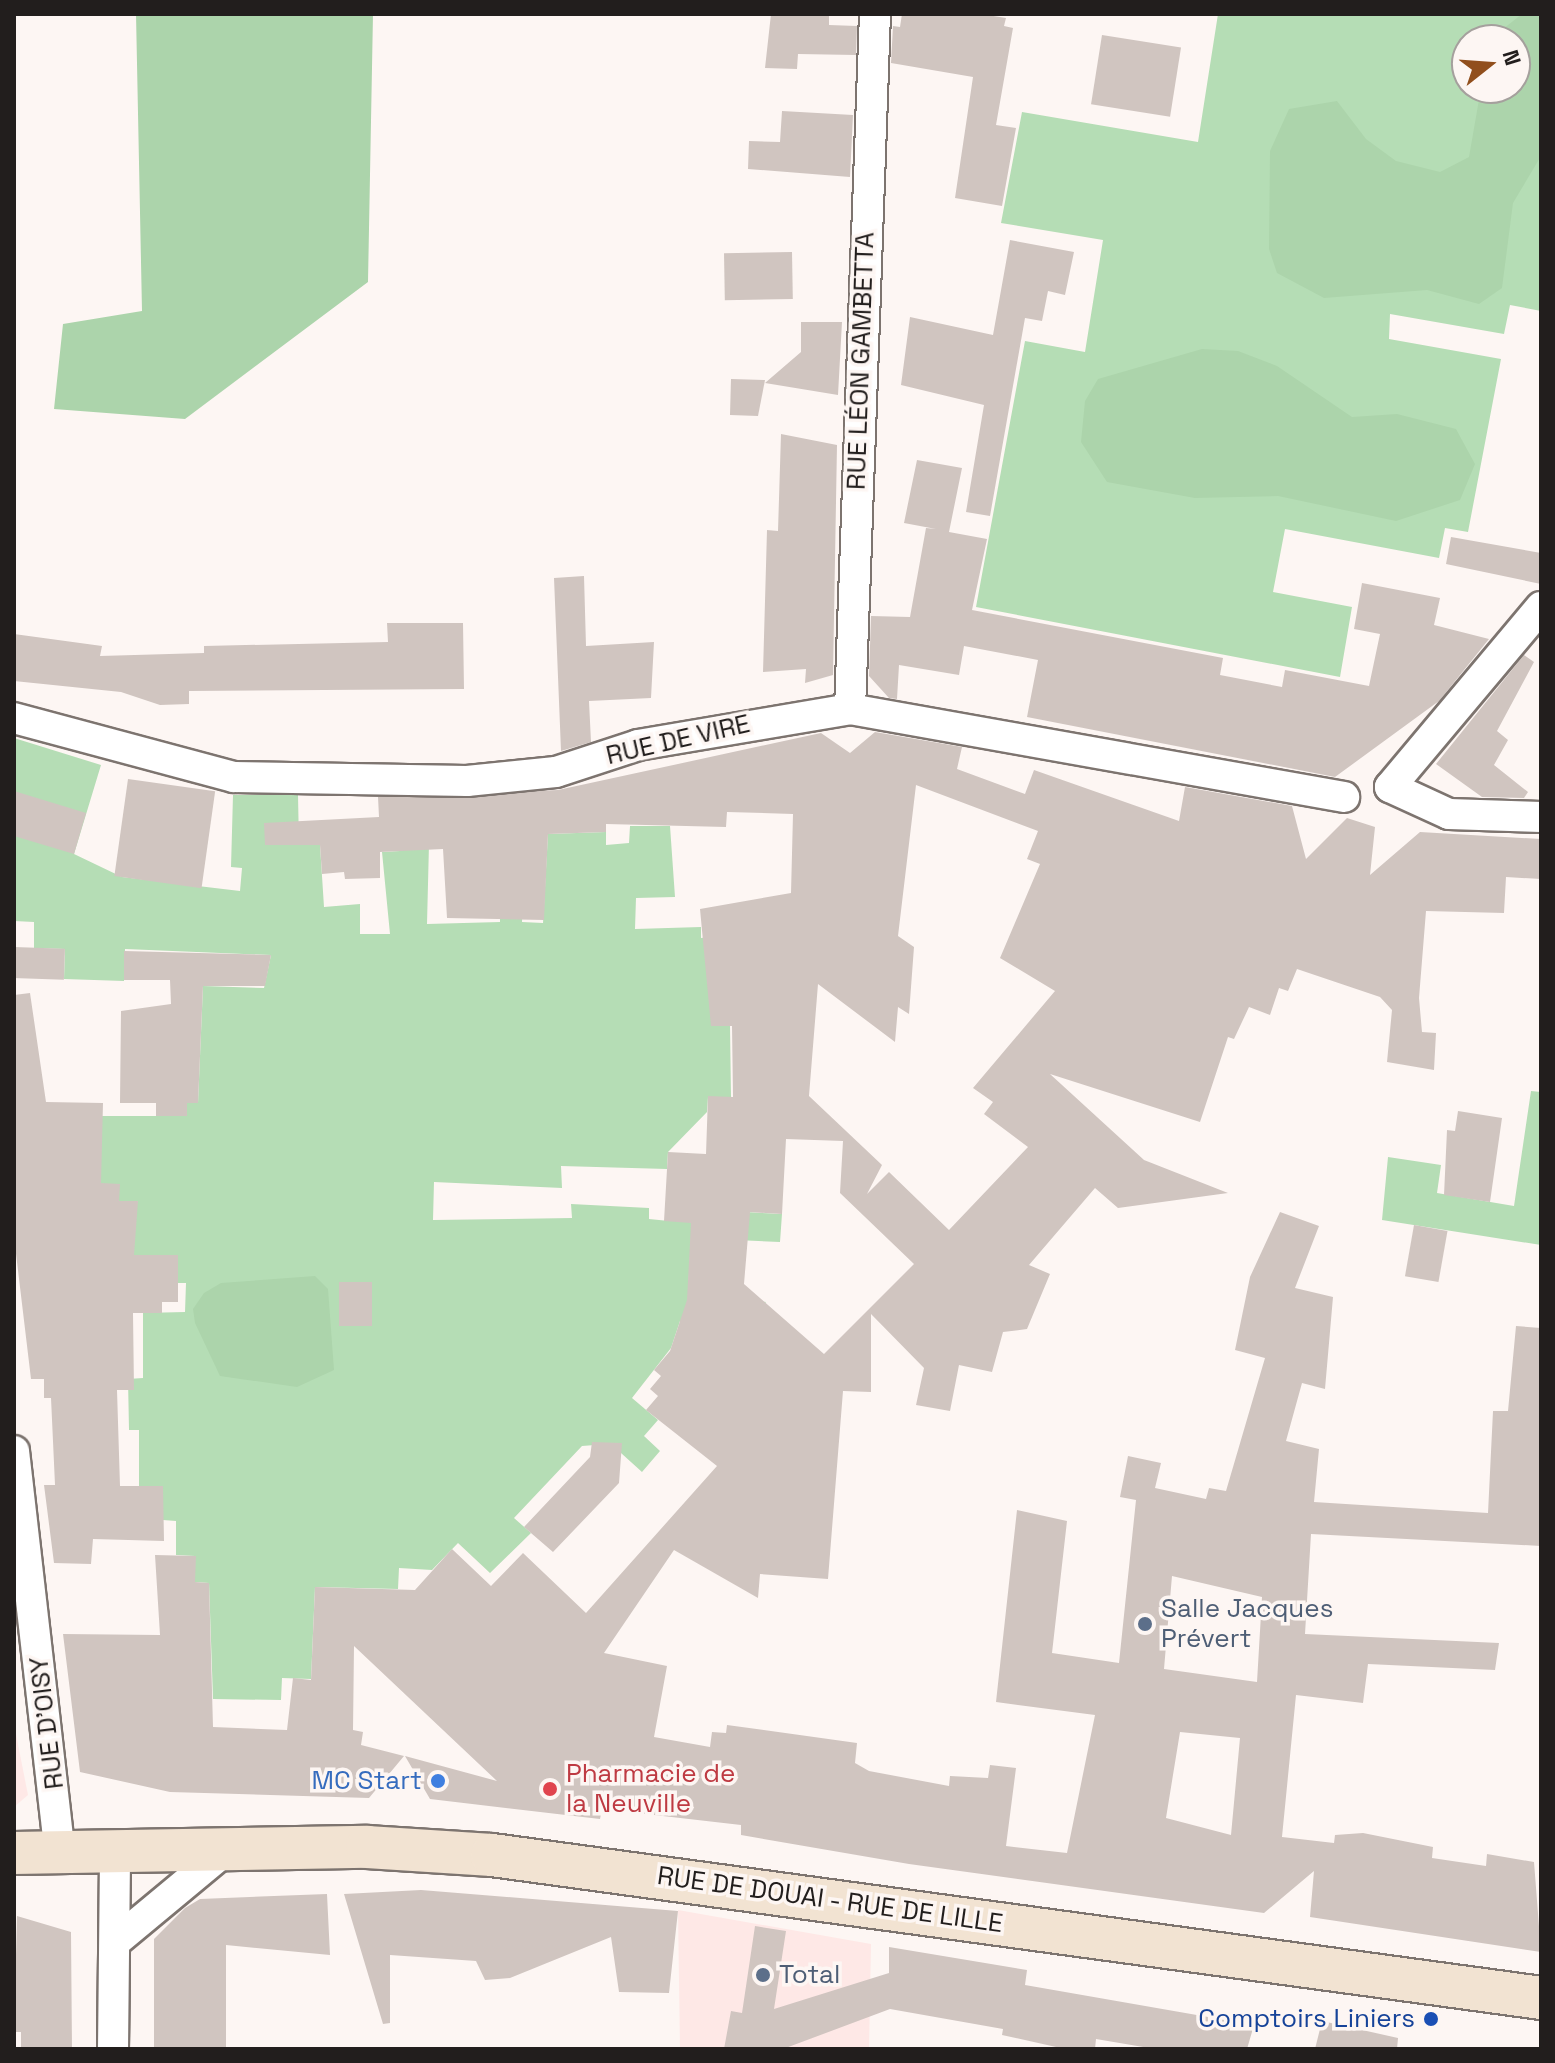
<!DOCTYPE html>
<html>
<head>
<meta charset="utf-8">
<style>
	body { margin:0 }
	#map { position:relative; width:1555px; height:2063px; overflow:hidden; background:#fdf6f3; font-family:"Space Grotesk",sans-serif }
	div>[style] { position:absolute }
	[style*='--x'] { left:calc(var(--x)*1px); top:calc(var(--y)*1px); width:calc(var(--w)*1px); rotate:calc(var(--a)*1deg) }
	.commercial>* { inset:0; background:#fee8e6 }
	.green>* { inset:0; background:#b5ddb5 }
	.forest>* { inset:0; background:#acd4ab }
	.building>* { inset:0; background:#d0c5c0; transform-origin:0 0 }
	.roads { filter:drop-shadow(2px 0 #7d746f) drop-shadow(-2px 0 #7d746f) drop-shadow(0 2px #7d746f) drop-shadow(0 -2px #7d746f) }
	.street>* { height:30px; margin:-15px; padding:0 15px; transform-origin:15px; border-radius:15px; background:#fff }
	.secondary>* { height:42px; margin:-21px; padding:0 21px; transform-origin:21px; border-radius:21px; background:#f2e3d2 }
	.dots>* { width:22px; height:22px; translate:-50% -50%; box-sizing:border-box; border:4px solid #fdf6f3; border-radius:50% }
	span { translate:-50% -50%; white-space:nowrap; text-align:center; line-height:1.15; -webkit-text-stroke:7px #fdf6f3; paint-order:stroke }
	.street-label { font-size:26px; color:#221e1d }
	.service-label { font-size:26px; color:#4e5e75 }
	.left { translate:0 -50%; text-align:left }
	.health-label { font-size:26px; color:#be3a42 }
	.shop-label { font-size:26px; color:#366cbe }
	.right { translate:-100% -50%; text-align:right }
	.transit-label { font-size:26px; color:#164399 }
	.frame { position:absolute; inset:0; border:16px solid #221e1d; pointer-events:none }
	.north { position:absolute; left:1451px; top:24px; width:80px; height:80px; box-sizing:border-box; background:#fdf6f3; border:2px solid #a5a09d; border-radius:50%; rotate:73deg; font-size:22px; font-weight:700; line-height:32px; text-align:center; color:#221e1d }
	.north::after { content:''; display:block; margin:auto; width:28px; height:36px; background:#914f1d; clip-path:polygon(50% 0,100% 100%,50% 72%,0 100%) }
</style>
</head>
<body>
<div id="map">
	<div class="commercial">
		<i style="clip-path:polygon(14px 1724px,28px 1795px,14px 1807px)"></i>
		<i style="clip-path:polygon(678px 1910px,871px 1944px,869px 2049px,680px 2049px)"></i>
	</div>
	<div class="green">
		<i style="clip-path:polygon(evenodd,1218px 14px,1541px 14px,1541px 311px,1510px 305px,1504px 334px,1390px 314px,1389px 339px,1501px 359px,1468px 532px,1445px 528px,1439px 558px,1285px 529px,1273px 592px,1352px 607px,1340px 677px,976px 607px,1025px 341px,1085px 352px,1103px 240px,1001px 223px,1022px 112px,1198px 142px,1218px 14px,1467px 40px,1515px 40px,1515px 88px,1467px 88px,1467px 40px)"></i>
		<i style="clip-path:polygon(14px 738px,101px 765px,74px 854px,122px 877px,240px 891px,242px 868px,231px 867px,233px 795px,298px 795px,299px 845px,320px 845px,324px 907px,360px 904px,360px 934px,390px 934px,382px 852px,400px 851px,398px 824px,429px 844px,427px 924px,500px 922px,500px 874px,524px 872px,522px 922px,543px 923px,548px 834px,606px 832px,606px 845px,629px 843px,630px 826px,670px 826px,675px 897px,636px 898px,635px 929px,701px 927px,701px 938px,711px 937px,711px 1026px,730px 1026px,731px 1097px,708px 1097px,707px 1112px,668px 1152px,667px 1169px,561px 1166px,562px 1188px,434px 1182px,433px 1220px,572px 1218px,571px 1204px,649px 1208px,649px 1219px,669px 1221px,670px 1208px,782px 1214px,780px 1242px,691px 1238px,688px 1292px,766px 1302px,741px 1331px,680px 1321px,671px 1348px,632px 1398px,658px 1420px,644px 1436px,660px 1451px,642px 1472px,621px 1453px,621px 1443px,582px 1446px,514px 1518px,531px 1533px,490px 1573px,458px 1543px,432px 1570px,399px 1568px,398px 1589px,315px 1587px,311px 1679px,282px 1678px,281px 1700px,213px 1699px,209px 1583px,195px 1582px,195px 1556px,176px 1555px,176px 1521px,163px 1520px,163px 1486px,139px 1486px,139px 1430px,129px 1430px,128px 1379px,143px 1378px,143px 1313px,185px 1312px,186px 1283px,178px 1283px,177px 1255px,96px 1256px,138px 1201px,119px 1201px,101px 1183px,101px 1152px,86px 1116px,187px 1116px,187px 1103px,198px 1103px,203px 986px,264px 988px,271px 955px,125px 949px,124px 981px,64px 979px,65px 949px,34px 948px,34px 922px,14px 921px)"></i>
		<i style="clip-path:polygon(1531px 1091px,1541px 1092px,1541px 1245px,1382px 1220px,1388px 1157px,1441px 1165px,1437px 1193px,1514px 1206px)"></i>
	</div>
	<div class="forest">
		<i style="clip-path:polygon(136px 14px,373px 14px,368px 282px,185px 419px,54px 409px,63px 324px,142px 311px)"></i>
		<i style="clip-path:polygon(1522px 14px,1541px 14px,1541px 156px,1513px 203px,1502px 288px,1479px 304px,1427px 290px,1324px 298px,1277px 273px,1269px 249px,1270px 151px,1289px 109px,1337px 101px,1366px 139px,1396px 161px,1440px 172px,1469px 157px,1481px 88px,1515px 88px,1515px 40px,1489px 40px)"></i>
		<i style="clip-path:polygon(1202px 349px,1238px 351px,1277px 366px,1352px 417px,1397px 414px,1456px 429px,1475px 464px,1460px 500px,1396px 521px,1278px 496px,1195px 498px,1107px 482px,1081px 442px,1085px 401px,1098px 379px)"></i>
		<i style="clip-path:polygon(315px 1276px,328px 1289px,334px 1370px,297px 1387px,220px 1376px,195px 1323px,193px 1309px,204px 1293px,221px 1283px)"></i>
	</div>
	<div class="building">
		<i style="clip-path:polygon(771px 14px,829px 14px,829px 25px,857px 26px,856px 55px,798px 54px,797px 69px,765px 68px)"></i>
		<i style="clip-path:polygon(902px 14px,981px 14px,1006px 18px,1004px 26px,1013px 28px,996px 125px,1016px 128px,1002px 206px,955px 198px,973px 77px,891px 63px,893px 26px,900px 27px)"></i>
		<i style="left:1102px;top:35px;width:80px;height:70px;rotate:9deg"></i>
		<i style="clip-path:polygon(782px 111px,853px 115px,850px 177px,748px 169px,749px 141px,780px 142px)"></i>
		<i style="clip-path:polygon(1010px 240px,1074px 252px,1065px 295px,1048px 291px,1042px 321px,1025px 318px,990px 516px,966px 512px,984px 405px,901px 385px,910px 317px,993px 335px)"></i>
		<i style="left:792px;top:252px;width:47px;height:68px;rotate:89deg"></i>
		<i style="clip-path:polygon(801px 322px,842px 322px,838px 395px,765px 383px,801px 352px)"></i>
		<i style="clip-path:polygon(731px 379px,765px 380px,758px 416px,730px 415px)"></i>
		<i style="clip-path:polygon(781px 434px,837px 445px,833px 675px,805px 683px,806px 669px,763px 672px,767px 530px,778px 531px)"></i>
		<i style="clip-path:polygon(917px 460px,962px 468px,949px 532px,987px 539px,972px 610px,1223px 658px,1220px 675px,1282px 687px,1285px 670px,1369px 686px,1380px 634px,1354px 629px,1362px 583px,1440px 598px,1434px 625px,1489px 639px,1439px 701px,1335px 777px,1027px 717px,1038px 660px,964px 646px,959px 675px,899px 665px,897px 699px,889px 698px,869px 676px,871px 616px,910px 617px,926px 528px,936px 529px,904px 523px)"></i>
		<i style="clip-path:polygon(1451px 537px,1541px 553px,1541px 584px,1446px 564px)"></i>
		<i style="clip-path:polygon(584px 576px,586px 646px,654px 642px,651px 698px,589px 701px,591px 742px,561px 751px,554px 578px)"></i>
		<i style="clip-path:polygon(387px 623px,463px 623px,464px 689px,189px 691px,189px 704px,160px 705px,121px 692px,14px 681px,14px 634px,102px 646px,100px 656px,204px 653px,204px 646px,388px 642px)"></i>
		<i style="clip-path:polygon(1524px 655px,1534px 662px,1497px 731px,1508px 740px,1494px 765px,1528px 792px,1524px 798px,1482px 797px,1436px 764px)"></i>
		<i style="clip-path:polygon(evenodd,875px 732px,962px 747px,957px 769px,1025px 794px,1034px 770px,1179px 821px,1185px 787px,1292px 806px,1306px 859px,1347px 818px,1375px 827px,1370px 875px,1420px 832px,1541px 839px,1541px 879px,1506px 877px,1504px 913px,1426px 911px,1419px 998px,1422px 1032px,1436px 1033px,1434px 1070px,1387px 1062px,1392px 1010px,1380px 997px,1297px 969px,1288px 991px,1279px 988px,1270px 1015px,1249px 1007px,1234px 1039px,1228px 1037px,1200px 1122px,1050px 1074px,1144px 1160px,1228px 1193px,1118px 1208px,1095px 1188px,1029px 1265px,1050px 1274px,1027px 1329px,1003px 1332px,992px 1372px,959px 1365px,950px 1411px,916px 1405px,924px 1368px,871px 1314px,871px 1392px,843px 1391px,828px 1579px,760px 1574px,758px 1598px,674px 1550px,604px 1653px,667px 1666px,654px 1737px,710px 1747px,712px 1732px,726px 1733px,727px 1725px,857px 1743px,855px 1763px,869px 1771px,949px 1786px,950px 1776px,988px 1778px,990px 1765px,1016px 1768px,1006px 1846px,1067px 1853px,1095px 1715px,996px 1702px,1017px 1510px,1067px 1521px,1052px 1653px,1119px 1663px,1136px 1500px,1120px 1497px,1128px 1456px,1161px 1463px,1155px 1488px,1206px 1499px,1209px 1488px,1226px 1491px,1265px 1358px,1235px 1350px,1250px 1277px,1280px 1212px,1319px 1226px,1295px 1288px,1333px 1297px,1325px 1389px,1302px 1383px,1286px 1441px,1319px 1449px,1314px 1502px,1488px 1513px,1493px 1411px,1508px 1411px,1516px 1326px,1541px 1328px,1541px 1546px,1311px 1534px,1305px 1634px,1499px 1643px,1495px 1670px,1368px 1664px,1363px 1703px,1296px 1695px,1282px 1837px,1334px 1843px,1335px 1835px,1363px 1833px,1433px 1847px,1432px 1858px,1486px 1866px,1487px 1854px,1534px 1862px,1541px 1952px,1310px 1917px,1314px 1871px,1264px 1913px,909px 1864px,741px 1835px,741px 1825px,602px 1809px,600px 1819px,430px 1799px,405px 1756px,497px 1781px,354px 1646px,353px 1730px,363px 1732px,361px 1745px,404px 1756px,369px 1798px,170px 1792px,80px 1772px,63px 1634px,160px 1635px,155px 1555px,196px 1556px,195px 1582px,209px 1583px,213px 1727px,287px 1730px,293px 1678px,311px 1680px,315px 1587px,415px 1590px,452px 1549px,491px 1586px,523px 1553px,586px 1613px,717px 1466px,646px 1410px,658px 1396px,650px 1389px,661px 1376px,654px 1370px,670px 1351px,687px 1300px,691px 1223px,664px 1221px,668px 1152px,706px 1154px,708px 1096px,733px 1097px,732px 1026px,711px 1026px,700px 909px,791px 893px,793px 814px,727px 812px,726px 827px,606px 824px,606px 832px,548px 834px,544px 920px,447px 918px,443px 849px,380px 852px,380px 878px,345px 879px,344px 872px,322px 874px,320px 845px,265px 845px,264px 823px,379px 817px,378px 797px,558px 790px,821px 733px,850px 753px,875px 732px,916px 785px,1038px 831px,1027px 859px,1040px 864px,1000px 958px,1055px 991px,973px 1088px,993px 1102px,984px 1114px,1028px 1147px,949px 1230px,889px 1172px,867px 1194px,882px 1165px,809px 1096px,818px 984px,895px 1042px,898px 1007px,909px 1014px,914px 947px,898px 936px,916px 785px,875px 732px,786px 1139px,843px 1141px,840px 1193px,914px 1264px,824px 1354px,744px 1284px,750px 1212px,782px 1214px,786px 1139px,875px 732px,1172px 1576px,1262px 1597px,1257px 1682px,1164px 1669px,1172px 1576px,875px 732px,1180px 1732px,1240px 1738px,1231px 1835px,1166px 1818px,1180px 1732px)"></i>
		<i style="left:128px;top:779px;width:88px;height:98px;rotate:8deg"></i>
		<i style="clip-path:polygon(14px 791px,86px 813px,74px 854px,14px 836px)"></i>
		<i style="left:14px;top:947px;width:51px;height:31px;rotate:2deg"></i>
		<i style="clip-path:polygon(124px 951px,271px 955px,265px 986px,203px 986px,198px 1103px,187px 1103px,187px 1116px,156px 1116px,156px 1103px,120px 1103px,121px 1011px,171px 1004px,170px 980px,124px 980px)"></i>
		<i style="clip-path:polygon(30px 993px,46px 1102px,103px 1103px,101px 1183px,120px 1184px,119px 1201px,138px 1201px,134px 1255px,178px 1255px,178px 1302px,162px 1302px,162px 1313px,133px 1313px,134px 1390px,117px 1390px,120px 1486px,163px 1486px,164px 1541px,93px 1539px,91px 1564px,54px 1563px,44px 1485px,55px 1485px,51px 1398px,44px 1398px,44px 1379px,31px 1379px,14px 1237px,14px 995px)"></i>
		<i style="clip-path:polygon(1458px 1111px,1502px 1118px,1490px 1202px,1444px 1195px,1447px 1130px,1455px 1131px)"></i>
		<i style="left:1414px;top:1225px;width:34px;height:52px;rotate:10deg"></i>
		<i style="left:339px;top:1282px;width:33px;height:44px"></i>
		<i style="clip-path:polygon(592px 1442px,622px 1443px,619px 1483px,553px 1552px,524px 1527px,590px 1457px)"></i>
		<i style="clip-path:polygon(421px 1890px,678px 1911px,669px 1993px,619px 1992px,611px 1937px,510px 1978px,485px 1980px,476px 1961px,390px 1955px,390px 2023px,383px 2024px,344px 1894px)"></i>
		<i style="clip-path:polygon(327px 1894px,330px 1955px,226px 1945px,226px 2049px,154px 2049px,154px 1939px,185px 1908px,200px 1899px)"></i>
		<i style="clip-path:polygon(17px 1916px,71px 1932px,72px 2049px,21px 2049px,21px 2032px,14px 2032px)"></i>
		<i style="clip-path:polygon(755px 1926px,786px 1931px,774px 2009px,889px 1973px,889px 1947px,1027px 1970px,1025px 1985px,1254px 2025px,1247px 2049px,1155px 2049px,1096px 2039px,1095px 2049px,1065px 2049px,1002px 2035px,1003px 2029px,890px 2009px,783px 2049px,724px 2049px,731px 2011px,742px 2013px)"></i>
		<i style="clip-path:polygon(1322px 2021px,1398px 2038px,1397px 2049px,1315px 2049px)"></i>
	</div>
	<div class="roads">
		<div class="street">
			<i style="--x:1541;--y:607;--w:235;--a:130"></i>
			<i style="--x:1390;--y:787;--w:65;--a:24.6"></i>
			<i style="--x:1449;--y:814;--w:92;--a:1.9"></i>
			<i style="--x:850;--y:709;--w:695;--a:-87.94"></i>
			<i style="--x:14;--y:718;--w:228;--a:15"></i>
			<i style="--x:234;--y:777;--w:233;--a:1"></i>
			<i style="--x:467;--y:781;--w:89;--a:-5.8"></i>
			<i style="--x:556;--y:772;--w:86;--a:-18.2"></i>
			<i style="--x:638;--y:745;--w:215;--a:-9.6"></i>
			<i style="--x:850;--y:709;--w:502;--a:10.1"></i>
			<i style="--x:14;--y:1451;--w:405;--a:83.5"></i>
			<i style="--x:115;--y:1942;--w:144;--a:-39.7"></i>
			<i style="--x:113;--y:2049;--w:197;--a:-89.4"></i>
		</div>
		<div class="secondary">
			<i style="--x:14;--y:1853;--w:353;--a:-1"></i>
			<i style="--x:367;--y:1847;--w:125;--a:3.7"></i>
			<i style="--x:492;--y:1855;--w:1059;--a:7.76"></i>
		</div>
	</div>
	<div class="dots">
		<i style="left:1145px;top:1624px;background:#5c6f8a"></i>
		<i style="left:438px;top:1781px;background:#3f7fe0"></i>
		<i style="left:550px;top:1789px;background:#e0444e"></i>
		<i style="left:763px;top:1975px;background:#5c6f8a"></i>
		<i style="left:1431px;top:2019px;background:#1a4fb4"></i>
	</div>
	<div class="street-label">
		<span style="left:861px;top:361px;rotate:-88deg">RUE LÉON GAMBETTA</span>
		<span style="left:678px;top:740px;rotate:-13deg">RUE DE VIRE</span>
		<span style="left:47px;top:1723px;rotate:-97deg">RUE D'OISY</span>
		<span style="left:830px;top:1900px;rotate:8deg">RUE DE DOUAI - RUE DE LILLE</span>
	</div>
	<div class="service-label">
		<span class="left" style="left:1161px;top:1624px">Salle Jacques<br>Prévert</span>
		<span class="left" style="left:779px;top:1975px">Total</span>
	</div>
	<div class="health-label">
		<span class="left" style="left:566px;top:1789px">Pharmacie de<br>la Neuville</span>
	</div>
	<div class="shop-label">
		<span class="right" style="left:422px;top:1781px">MC Start</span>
	</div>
	<div class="transit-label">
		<span class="right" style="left:1415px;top:2019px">Comptoirs Liniers</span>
	</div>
	<div class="frame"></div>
	<div class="north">N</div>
</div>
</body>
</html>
